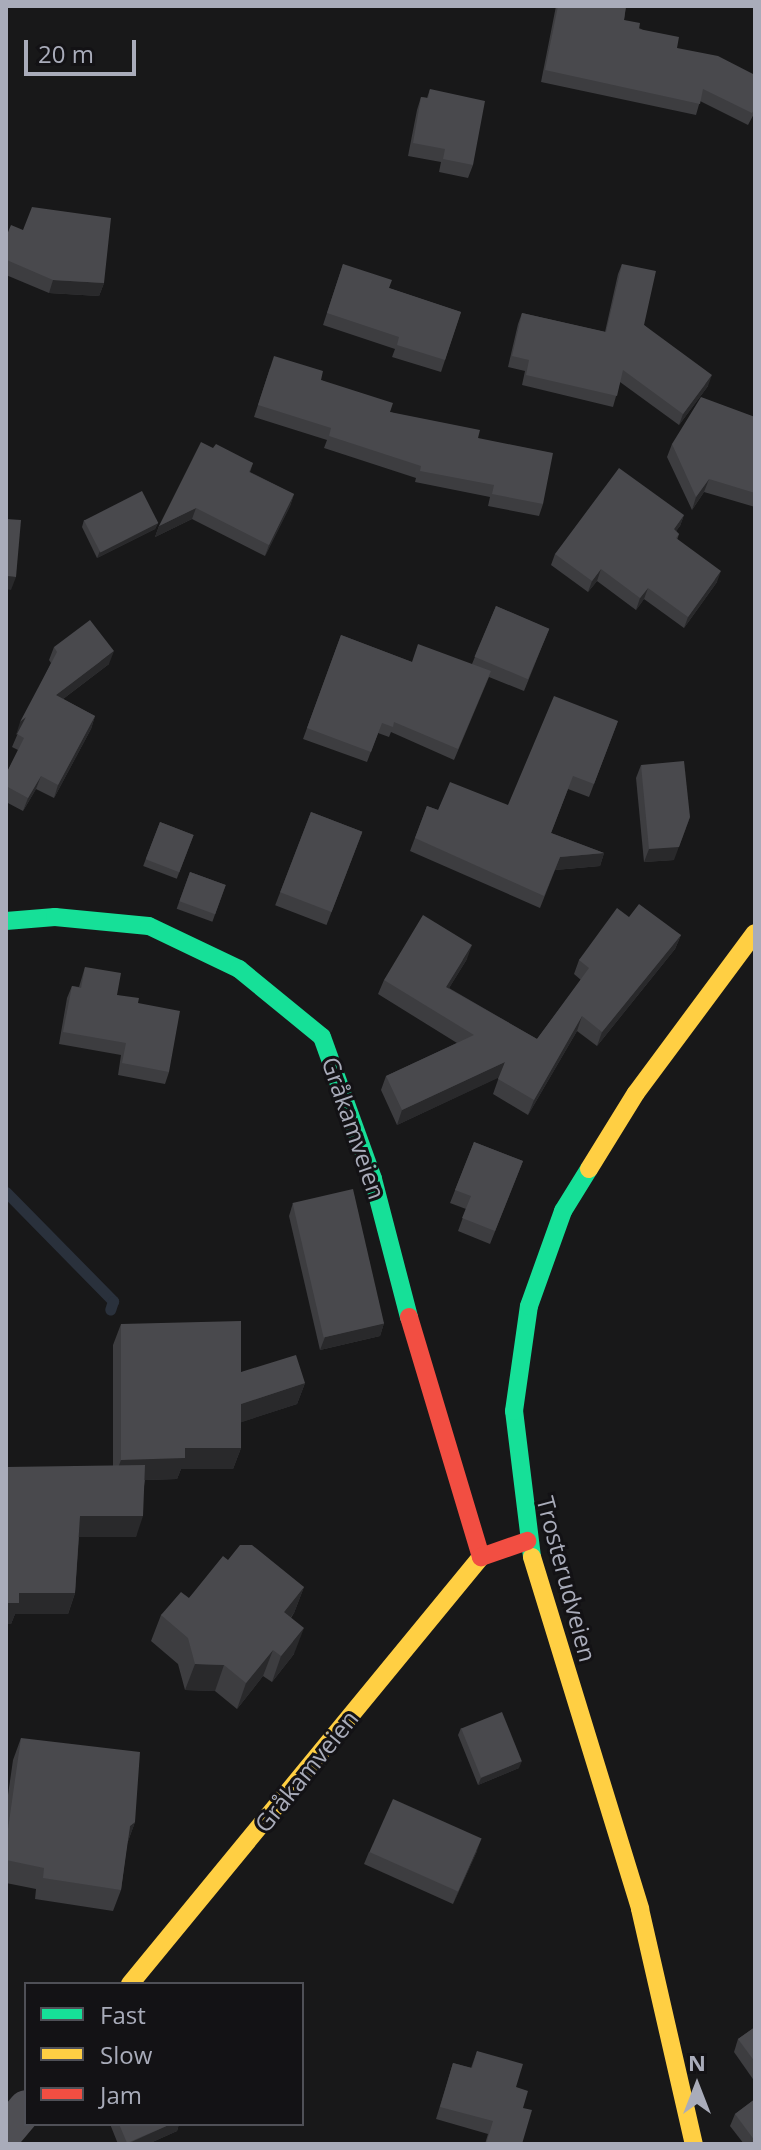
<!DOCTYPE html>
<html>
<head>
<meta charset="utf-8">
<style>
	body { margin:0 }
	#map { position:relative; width:761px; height:2150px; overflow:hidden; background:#181819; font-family:"Open Sans",sans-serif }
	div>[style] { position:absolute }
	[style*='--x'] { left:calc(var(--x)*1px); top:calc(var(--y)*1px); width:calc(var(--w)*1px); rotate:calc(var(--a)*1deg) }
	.stream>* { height:11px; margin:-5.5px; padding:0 5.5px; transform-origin:5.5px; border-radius:5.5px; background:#2a313c }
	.street>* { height:36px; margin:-18px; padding:0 18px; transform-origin:18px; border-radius:18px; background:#4e4e53 }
	.fast>* { height:18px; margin:-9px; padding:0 9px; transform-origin:9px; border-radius:9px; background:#16e098 }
	.slow>* { height:18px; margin:-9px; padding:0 9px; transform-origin:9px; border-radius:9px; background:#ffcf43 }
	.jam>* { height:18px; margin:-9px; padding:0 9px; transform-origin:9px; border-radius:9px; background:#f24e42 }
	.wall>* { inset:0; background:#3d3d40; transform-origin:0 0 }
	.shaded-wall>* { inset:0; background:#29292b }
	.building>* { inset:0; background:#49494d; transform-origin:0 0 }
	span { translate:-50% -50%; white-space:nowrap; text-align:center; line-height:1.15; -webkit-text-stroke:6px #131215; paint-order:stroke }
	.street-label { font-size:24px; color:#a9acba }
	.frame { position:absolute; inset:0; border:8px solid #a9acba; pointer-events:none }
	.legend { position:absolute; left:24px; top:1982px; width:280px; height:144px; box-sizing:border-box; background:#131215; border:2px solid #4f5057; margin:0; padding:10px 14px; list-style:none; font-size:24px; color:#a9acba }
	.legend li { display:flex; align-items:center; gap:16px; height:40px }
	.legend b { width:40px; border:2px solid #4f5057 }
	.north { position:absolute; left:657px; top:2046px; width:80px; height:80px; -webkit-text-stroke:6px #131215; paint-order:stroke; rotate:0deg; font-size:22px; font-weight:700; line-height:32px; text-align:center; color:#a9acba }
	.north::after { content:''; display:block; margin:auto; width:28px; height:36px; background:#a9acba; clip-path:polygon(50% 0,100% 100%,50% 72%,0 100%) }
	.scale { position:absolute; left:24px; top:40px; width:112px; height:36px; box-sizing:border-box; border:4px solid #a9acba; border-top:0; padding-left:10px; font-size:24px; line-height:28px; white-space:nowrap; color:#a9acba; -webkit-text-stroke:6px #131215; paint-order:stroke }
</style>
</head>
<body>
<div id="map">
	<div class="stream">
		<i style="--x:6;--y:1192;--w:153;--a:45.5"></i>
		<i style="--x:113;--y:1301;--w:9;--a:108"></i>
	</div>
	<div class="street">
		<i style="--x:6;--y:2132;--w:31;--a:-50"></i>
	</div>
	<div class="fast">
		<i style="--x:6;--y:921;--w:49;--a:-4.7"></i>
		<i style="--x:55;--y:917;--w:94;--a:5.5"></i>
		<i style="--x:149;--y:926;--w:100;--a:25.5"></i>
		<i style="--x:239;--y:969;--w:107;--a:39.3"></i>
		<i style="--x:322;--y:1037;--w:151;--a:70.2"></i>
		<i style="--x:373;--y:1179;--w:143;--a:75.4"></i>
		<i style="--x:532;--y:1557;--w:147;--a:-97"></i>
		<i style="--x:514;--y:1411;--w:106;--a:-81.9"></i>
		<i style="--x:529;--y:1306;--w:101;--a:-70.3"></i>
		<i style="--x:563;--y:1211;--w:49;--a:-58.2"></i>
	</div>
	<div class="slow">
		<i style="--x:589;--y:1169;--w:89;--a:-58.3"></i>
		<i style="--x:636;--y:1093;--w:199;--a:-53.4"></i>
		<i style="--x:532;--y:1557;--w:368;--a:72.9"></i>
		<i style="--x:640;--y:1909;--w:241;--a:77.1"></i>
		<i style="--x:130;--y:1984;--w:553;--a:-50.58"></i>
	</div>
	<div class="jam">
		<i style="--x:409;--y:1317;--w:251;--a:73.3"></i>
		<i style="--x:481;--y:1557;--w:49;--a:-19.2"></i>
	</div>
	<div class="wall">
		<i style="clip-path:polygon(556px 6px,626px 6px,624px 20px,677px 48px,755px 112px,748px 125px,700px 101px,696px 115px,541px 82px)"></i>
		<i style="clip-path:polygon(430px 89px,473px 165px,468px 178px,439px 172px,441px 162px,408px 156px,417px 110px,421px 97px,427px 98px)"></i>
		<i style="clip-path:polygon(6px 237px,104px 283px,99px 296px,49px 293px,6px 275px)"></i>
		<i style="clip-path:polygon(343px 264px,389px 288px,461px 312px,441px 372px,392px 357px,395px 349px,323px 325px)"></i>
		<i style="clip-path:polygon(622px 264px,644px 325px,708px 386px,679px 425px,620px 382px,613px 407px,522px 385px,525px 371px,508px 367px,518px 324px,522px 313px,605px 332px,618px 274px)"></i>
		<i style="clip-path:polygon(270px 368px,321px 380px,390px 412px,478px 438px,543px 504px,539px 516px,488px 506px,490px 497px,415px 482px,416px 478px,324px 448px,327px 440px,254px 417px)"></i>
		<i style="clip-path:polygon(755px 417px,755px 507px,704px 492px,692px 510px,667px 457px,672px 444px)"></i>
		<i style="clip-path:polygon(213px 448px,253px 463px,250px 472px,294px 494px,290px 506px,265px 556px,192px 519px,155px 537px,159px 526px)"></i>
		<i style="clip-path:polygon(684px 515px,680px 526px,676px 531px,679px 534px,677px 540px,717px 582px,684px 628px,644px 599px,636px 610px,597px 581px,588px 592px,551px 565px,555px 554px)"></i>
		<i style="clip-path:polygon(84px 520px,158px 523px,155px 529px,97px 558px,82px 527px)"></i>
		<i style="clip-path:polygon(496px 606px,549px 629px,524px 691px,489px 677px,454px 760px,391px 732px,389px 737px,378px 733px,367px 762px,303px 739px,341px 635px,412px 662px,472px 664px)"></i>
		<i style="clip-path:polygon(54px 647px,109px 664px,63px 699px,95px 716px,91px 729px,54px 798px,36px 789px,23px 811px,6px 802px,6px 774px,18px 750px,12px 747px,18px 733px,16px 735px,51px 663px,49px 660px)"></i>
		<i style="clip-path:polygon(618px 721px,589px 797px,568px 789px,551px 833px,604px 853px,600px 866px,555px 870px,540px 908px,410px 851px,427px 806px,438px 810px,508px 805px)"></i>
		<i style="clip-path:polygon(641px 765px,674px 860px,644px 862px,636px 778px)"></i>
		<i style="left:311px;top:812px;width:55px;height:100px;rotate:21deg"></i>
		<i style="left:160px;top:822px;width:36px;height:47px;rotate:21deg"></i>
		<i style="left:190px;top:872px;width:38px;height:39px;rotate:20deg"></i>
		<i style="clip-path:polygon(629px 917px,681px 935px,675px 949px,597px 1046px,577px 1031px,528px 1115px,493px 1094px,499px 1077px,397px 1125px,381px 1090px,386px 1076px,457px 1043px,378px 994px,384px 980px,467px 959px,449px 988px,537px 1039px,581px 980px,574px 974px,579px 960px)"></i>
		<i style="clip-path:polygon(85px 967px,117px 995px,138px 1003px,169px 1072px,165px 1084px,118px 1075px,121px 1055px,59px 1044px,67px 998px,72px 986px,79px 987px)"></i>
		<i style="clip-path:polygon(474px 1142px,523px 1161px,490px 1244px,458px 1231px,466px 1209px,450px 1203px)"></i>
		<i style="clip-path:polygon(293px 1203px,384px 1323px,380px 1336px,320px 1350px,289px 1216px)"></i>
		<i style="clip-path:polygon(121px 1324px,241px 1372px,305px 1383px,297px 1404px,241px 1422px,241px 1448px,233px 1469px,181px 1469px,177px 1479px,145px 1480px,136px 1537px,79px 1537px,75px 1593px,68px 1614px,15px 1614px,11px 1624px,6px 1624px,113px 1466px,113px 1345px)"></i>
		<i style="clip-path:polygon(228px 1560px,304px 1587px,294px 1613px,291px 1618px,294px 1654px,272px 1682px,263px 1676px,237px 1709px,215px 1691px,185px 1690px,178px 1664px,151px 1641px,161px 1615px,189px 1598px)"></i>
		<i style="clip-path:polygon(461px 1728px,519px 1768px,478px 1785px,458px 1735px)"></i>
		<i style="clip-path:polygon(21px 1738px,135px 1822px,127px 1844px,121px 1890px,113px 1911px,35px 1899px,36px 1889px,6px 1883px,6px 1809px,13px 1760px)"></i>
		<i style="clip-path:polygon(477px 1851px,453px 1904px,364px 1864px,369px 1852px)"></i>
		<i style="clip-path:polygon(755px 2027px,755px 2082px,734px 2052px,738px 2039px)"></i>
		<i style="clip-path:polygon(477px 2051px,516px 2087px,523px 2108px,522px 2144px,485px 2144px,488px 2134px,436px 2119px,453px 2063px,471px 2068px)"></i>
		<i style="clip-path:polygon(755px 2099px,755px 2144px,744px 2144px,730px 2126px,735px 2114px)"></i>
		<i style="clip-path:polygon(110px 2124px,179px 2124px,177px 2131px,148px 2144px,118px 2144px)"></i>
	</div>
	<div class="shaded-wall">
		<i style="clip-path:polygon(53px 280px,104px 283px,99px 296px,49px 293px)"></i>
		<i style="clip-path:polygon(712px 375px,708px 386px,679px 425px,683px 414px)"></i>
		<i style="clip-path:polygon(709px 479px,704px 492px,692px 510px,696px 497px)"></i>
		<i style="clip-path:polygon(294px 494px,290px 506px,265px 556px,269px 545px)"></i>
		<i style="clip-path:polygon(196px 508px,192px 519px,155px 537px,159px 526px)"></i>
		<i style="clip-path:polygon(684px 515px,680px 526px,669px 540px,674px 529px)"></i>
		<i style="clip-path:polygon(158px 523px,155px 529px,97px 558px,100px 551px)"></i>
		<i style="clip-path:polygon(601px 569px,597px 581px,588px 592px,592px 581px)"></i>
		<i style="clip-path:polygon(721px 571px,717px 582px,684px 628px,688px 617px)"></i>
		<i style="clip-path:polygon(6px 576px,16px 577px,11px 590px,6px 589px)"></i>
		<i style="clip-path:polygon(648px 588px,644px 599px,636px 610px,640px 598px)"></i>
		<i style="clip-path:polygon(114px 651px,109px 664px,51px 708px,56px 695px)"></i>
		<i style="clip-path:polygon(95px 716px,91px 729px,54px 798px,58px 785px)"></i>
		<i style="clip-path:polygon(26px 717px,21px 730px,16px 735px,20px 722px)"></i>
		<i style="clip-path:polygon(41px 776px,36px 789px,23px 811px,28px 798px)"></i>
		<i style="clip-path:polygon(690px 817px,674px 860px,644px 862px,649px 849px)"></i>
		<i style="clip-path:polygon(604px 853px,600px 866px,555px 870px,540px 908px,560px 857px)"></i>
		<i style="clip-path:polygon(681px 935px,675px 949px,597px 1046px,602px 1032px)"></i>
		<i style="clip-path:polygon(472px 945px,467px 959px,441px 1001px,446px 987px)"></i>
		<i style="clip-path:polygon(582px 1016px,577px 1031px,528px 1115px,534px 1100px)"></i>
		<i style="clip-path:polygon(505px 1062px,500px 1077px,397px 1125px,402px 1110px)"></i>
		<i style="clip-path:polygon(384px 1323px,380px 1336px,320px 1350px,325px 1337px)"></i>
		<i style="clip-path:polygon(305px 1383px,297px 1404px,233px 1425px,241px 1404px)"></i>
		<i style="clip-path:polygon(185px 1448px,241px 1448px,233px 1469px,181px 1469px,177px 1479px,113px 1481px,121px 1460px)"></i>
		<i style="clip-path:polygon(80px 1516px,143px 1516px,136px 1537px,73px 1537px)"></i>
		<i style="clip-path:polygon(304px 1587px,294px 1613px,274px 1638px,284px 1612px)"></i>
		<i style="clip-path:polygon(19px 1593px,75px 1593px,68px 1614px,15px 1614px,11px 1624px,6px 1624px,6px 1603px)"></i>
		<i style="clip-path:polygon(304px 1628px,294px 1654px,272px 1682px,281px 1656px)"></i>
		<i style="clip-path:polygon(273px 1650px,263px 1676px,237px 1709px,246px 1683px)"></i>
		<i style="clip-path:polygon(195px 1664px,224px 1665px,215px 1691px,185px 1690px)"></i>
		<i style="clip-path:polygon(522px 1761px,519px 1768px,478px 1785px,481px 1778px)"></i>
		<i style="clip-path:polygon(135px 1822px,127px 1844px,130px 1826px)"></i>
		<i style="clip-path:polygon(481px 1839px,477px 1851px,453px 1904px,458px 1892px)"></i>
		<i style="clip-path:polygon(171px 2124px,179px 2124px,177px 2131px,148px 2144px,127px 2144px)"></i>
	</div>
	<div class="building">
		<i style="clip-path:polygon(558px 6px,626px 6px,624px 20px,640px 23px,639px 29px,679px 37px,677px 48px,718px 56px,755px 75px,755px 108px,752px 113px,703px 89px,700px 104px,545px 70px)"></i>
		<i style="clip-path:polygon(430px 89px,485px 101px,473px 165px,443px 159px,445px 149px,413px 143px,421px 97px,428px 98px)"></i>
		<i style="clip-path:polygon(32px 207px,111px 218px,104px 283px,53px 280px,9px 261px,6px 259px,6px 237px,11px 225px,23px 230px)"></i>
		<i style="clip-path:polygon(343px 264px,392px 280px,389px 288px,461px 312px,445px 360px,397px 345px,399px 337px,327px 313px)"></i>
		<i style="clip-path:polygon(622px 264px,656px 271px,644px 325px,712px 375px,683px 414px,623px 370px,617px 396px,526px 375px,529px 360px,512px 356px,522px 313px,606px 332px)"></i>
		<i style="clip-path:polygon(274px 356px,323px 371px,321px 380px,393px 403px,390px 412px,480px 430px,478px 438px,553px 453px,543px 504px,492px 494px,494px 485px,420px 471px,421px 466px,329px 436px,331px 428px,258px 405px)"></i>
		<i style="clip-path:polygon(701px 397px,755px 417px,755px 493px,709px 479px,696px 497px,672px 444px)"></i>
		<i style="clip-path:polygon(201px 442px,213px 448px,216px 444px,253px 463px,249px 472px,294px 494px,269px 545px,196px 508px,159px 526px)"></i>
		<i style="clip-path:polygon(619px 468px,684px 515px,674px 529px,679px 534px,676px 538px,721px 571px,688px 617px,648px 588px,640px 598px,601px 569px,592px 581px,555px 554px)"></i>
		<i style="left:142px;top:491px;width:36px;height:65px;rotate:63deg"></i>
		<i style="clip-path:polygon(6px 519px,21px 520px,16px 577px,6px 576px)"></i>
		<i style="left:496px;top:606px;width:58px;height:55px;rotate:23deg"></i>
		<i style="clip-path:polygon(90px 620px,114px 651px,56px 695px,95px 716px,58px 785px,41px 776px,28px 798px,6px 786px,6px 774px,24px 738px,17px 734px,26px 717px,20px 722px,57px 652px,54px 647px)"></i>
		<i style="clip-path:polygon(341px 635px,412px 662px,418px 644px,491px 671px,458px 749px,394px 722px,393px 727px,382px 723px,371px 752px,307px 728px)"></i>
		<i style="clip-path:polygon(554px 696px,618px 721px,594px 784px,573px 776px,551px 833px,604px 853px,560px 857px,544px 896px,415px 838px,427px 806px,438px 810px,450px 782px,508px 805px)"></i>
		<i style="clip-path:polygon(684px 761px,690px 817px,679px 847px,649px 849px,641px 765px)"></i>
		<i style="left:311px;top:812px;width:55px;height:86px;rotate:21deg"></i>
		<i style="left:160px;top:822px;width:36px;height:40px;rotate:21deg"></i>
		<i style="left:190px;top:872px;width:38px;height:31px;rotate:20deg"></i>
		<i style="clip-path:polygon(639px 904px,681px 935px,602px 1032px,582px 1016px,534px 1100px,498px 1079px,505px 1062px,402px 1110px,386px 1076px,474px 1035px,384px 980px,423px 915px,472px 945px,446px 987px,537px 1039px,589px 968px,579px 960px,617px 908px,629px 917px)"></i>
		<i style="clip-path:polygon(85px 967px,121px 973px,117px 995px,139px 998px,138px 1003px,180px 1011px,169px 1072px,122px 1063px,126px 1043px,63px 1032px,72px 986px,81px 988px)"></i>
		<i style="clip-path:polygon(474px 1142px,523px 1161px,495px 1231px,462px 1218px,471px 1196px,455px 1190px)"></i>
		<i style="left:353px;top:1189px;width:138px;height:62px;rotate:77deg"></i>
		<i style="clip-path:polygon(241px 1321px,241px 1372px,296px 1355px,305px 1383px,241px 1404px,241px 1448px,185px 1448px,185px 1458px,121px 1460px,121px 1324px)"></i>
		<i style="clip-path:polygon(145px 1465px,143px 1516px,80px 1516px,75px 1593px,19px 1593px,19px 1603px,6px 1603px,6px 1467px)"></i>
		<i style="clip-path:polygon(240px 1545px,252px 1545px,304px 1587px,284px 1612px,304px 1628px,281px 1656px,273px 1650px,246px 1683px,224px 1665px,195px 1664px,188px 1638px,161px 1615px,181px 1592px,189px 1598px,223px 1556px,228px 1560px)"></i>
		<i style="left:502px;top:1712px;width:53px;height:44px;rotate:68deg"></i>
		<i style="clip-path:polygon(21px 1738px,140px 1752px,135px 1822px,130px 1826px,121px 1890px,43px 1878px,44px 1868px,6px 1860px,6px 1843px)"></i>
		<i style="left:393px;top:1799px;width:97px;height:58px;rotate:24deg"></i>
		<i style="clip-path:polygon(755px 2027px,755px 2062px,738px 2039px)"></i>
		<i style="clip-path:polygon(477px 2051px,523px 2064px,516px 2087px,528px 2091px,523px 2108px,532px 2110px,522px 2144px,486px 2144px,493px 2121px,440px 2107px,453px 2063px,472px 2068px)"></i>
		<i style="clip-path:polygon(755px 2099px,755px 2141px,735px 2114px)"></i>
		<i style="clip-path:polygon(119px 2124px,171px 2124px,127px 2143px)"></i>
	</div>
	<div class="street-label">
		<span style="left:354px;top:1128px;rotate:71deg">Gråkamveien</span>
		<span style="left:567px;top:1579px;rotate:75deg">Trosterudveien</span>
		<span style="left:306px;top:1771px;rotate:-51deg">Gråkamveien</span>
	</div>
	<div class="frame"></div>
	<ul class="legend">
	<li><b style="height:10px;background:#16e098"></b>Fast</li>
	<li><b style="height:10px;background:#ffcf43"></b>Slow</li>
	<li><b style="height:10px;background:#f24e42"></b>Jam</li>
	</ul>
	<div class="north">N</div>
	<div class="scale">20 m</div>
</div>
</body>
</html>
